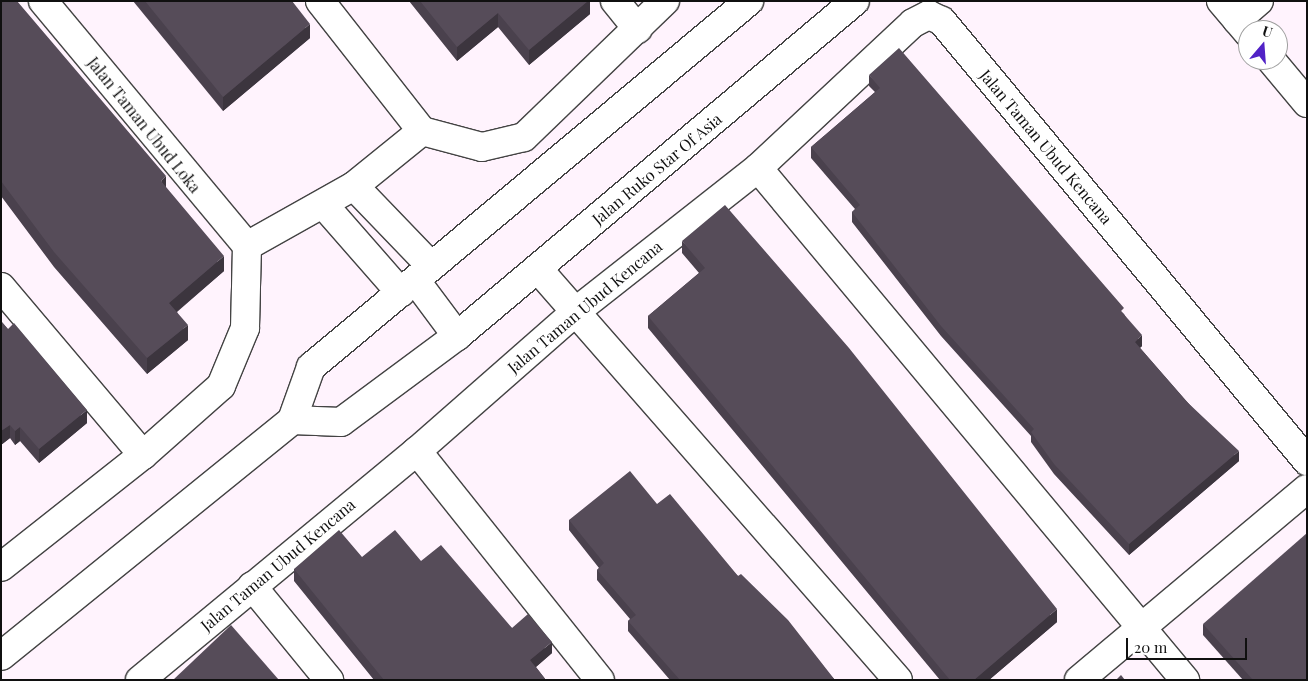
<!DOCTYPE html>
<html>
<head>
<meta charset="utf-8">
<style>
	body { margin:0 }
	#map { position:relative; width:1308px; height:681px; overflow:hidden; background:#fff3fd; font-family:"Playfair Display",serif }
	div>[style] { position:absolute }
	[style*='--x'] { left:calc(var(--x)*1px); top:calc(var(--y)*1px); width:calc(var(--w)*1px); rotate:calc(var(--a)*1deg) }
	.roads { filter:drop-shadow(1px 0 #434343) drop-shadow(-1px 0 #434343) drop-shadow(0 1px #434343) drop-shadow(0 -1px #434343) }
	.minor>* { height:28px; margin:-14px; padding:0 14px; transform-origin:14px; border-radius:14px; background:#fff }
	.wall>* { inset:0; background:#4a414d }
	.shaded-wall>* { inset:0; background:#3c353e }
	.building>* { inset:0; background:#564c59 }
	span { translate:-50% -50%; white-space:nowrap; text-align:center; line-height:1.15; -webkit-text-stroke:5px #fff; paint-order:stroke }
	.street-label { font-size:16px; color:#101010 }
	.frame { position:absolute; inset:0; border:2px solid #101010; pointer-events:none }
	.north { position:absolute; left:1238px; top:20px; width:50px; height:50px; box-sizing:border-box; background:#fff; border:1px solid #9f9f9f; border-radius:50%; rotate:18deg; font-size:14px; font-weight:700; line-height:20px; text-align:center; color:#101010 }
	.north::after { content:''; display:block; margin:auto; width:18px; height:22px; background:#5122c6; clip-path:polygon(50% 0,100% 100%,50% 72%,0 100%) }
	.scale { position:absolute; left:1126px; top:638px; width:121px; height:22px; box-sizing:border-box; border:2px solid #101010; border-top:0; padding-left:6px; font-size:15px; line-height:18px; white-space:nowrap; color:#101010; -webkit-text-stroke:4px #fff; paint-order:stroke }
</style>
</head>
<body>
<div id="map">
	<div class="roads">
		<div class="minor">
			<i style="--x:43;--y:1;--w:319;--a:50.2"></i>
			<i style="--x:320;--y:1;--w:165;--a:51.9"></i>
			<i style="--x:615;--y:1;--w:36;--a:51"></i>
			<i style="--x:1221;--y:1;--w:42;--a:49.8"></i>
			<i style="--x:1237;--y:20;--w:29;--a:-41"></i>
			<i style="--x:1271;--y:60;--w:56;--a:50.1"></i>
			<i style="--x:758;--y:168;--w:667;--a:50.17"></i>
			<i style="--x:354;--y:186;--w:111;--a:46.1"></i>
			<i style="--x:323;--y:204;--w:118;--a:48.8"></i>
			<i style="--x:538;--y:269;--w:546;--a:48.78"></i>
			<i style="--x:416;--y:281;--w:69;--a:53.3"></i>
			<i style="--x:1;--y:287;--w:220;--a:49.8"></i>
			<i style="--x:292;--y:420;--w:49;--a:2.3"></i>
			<i style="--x:341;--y:422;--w:144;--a:-36.6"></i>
			<i style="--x:457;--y:336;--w:520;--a:-40.09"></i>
			<i style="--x:417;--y:451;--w:293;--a:51.4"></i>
			<i style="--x:1;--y:567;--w:181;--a:-38.3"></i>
			<i style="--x:143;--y:455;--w:104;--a:-41.5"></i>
			<i style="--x:221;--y:386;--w:63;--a:-67.5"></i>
			<i style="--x:245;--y:328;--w:82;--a:-88.6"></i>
			<i style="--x:247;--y:246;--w:123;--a:-29.3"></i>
			<i style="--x:354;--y:186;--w:87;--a:-39"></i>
			<i style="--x:422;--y:131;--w:62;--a:14.9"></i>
			<i style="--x:482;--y:147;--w:43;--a:-13.4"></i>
			<i style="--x:524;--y:137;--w:196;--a:-44"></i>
			<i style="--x:252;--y:586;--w:122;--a:50.7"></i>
			<i style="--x:1;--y:656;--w:375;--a:-39"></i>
			<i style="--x:292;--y:420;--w:56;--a:-70.3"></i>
			<i style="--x:311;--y:367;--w:571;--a:-39.88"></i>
			<i style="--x:140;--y:680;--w:359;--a:-39.6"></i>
			<i style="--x:417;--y:451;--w:210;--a:-41.3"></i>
			<i style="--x:575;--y:312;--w:233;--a:-38.2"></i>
			<i style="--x:758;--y:168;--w:212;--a:-43.1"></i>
			<i style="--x:913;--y:23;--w:18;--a:-27"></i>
			<i style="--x:929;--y:15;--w:14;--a:25"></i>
			<i style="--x:942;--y:21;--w:572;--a:50.32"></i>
			<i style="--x:1079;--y:680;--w:297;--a:-40"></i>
		</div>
	</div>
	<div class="wall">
		<i style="clip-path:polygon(1px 1px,166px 188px,224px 271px,177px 312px,188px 340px,147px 374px,54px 267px,1px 196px)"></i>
		<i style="clip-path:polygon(133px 1px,292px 1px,310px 38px,223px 111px)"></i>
		<i style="clip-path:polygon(409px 1px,590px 1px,590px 14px,529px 65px,498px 27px,457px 61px)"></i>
		<i style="clip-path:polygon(869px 75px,1124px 314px,1142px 346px,1140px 348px,1239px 461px,1129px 555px,1054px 474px,1031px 442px,1031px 436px,941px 336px,852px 222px,852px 212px,855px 209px,811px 158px,811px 147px,875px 92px,869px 86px)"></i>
		<i style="clip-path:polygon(682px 241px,1057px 622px,989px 680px,940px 680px,648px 328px,648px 316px,699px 273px,682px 253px)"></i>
		<i style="clip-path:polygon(1px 321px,87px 423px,39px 463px,20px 441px,15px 445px,10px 438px,1px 445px)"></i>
		<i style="clip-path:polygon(657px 504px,738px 576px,835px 680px,670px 680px,628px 631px,628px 621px,630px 619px,597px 580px,597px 570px,599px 568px,569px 530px,569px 520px)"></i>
		<i style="clip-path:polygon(362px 557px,421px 561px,512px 628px,552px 653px,536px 667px,546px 680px,374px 680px,294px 581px,294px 569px)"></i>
		<i style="clip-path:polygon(1203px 624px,1307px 680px,1243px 680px,1203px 635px)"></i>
	</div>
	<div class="shaded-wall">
		<i style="clip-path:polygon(588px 1px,590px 1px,590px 14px,529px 65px,529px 50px)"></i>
		<i style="clip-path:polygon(498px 13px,498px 27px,457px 61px,457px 47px)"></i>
		<i style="clip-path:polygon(310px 24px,310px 38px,223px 111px,223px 97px)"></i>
		<i style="clip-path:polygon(166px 176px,166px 191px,161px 181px)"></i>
		<i style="clip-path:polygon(224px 256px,224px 271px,169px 318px,169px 303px)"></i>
		<i style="clip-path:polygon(188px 325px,188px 340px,147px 374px,147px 358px)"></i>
		<i style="clip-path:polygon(1142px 335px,1142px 346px,1135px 352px,1135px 342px)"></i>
		<i style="clip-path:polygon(87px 410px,87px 423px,39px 463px,39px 449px)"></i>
		<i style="clip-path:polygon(10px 425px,10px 438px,1px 445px,1px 431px)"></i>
		<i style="clip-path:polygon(20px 427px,20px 441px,15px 445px,15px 431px)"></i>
		<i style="clip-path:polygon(1239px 451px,1239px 461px,1129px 555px,1129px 544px)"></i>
		<i style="clip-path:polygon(1057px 609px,1057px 622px,989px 680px,974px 680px)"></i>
		<i style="clip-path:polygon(552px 642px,552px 653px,530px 672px,530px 660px)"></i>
	</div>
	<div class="building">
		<i style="clip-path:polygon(1px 1px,17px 1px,166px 176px,161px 181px,224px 256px,169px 303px,188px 325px,147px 358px,54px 252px,1px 181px)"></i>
		<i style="clip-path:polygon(145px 1px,292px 1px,310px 24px,223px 97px)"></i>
		<i style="clip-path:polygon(420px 1px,588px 1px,529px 50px,498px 13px,457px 47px)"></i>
		<i style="clip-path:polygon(899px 48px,1124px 308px,1121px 311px,1142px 335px,1135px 342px,1186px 401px,1239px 451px,1129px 544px,1054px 464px,1031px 432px,1034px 429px,941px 326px,852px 212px,860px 205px,811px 147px,880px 88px,869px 75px)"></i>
		<i style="clip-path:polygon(725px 205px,849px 348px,1057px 609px,974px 680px,950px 680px,648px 316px,705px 268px,682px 241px)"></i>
		<i style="clip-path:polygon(1px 321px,8px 329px,14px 323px,87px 410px,39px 449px,20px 427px,15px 431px,10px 425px,1px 431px)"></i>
		<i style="clip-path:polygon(630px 471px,657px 504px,670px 494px,738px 576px,741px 574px,788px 620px,835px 680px,680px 680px,628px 621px,636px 615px,597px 570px,604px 563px,569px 520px)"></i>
		<i style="clip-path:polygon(339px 530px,362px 557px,395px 530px,421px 561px,441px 545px,512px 628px,528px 614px,552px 642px,530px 660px,546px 680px,384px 680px,294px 569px)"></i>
		<i style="clip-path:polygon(1307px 533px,1307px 680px,1253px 680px,1203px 624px)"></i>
		<i style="clip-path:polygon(231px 625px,279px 680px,173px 680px)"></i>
		<i style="clip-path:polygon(1121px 675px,1125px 680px,1116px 680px)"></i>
	</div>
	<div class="street-label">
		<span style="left:144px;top:125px;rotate:51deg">Jalan Taman Ubud Loka</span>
		<span style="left:1046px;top:147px;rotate:50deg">Jalan Taman Ubud Kencana</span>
		<span style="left:657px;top:169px;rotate:-40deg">Jalan Ruko Star Of Asia</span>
		<span style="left:585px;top:307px;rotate:-40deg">Jalan Taman Ubud Kencana</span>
		<span style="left:278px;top:565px;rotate:-40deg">Jalan Taman Ubud Kencana</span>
	</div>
	<div class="frame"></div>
	<div class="north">U</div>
	<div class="scale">20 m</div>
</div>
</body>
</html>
